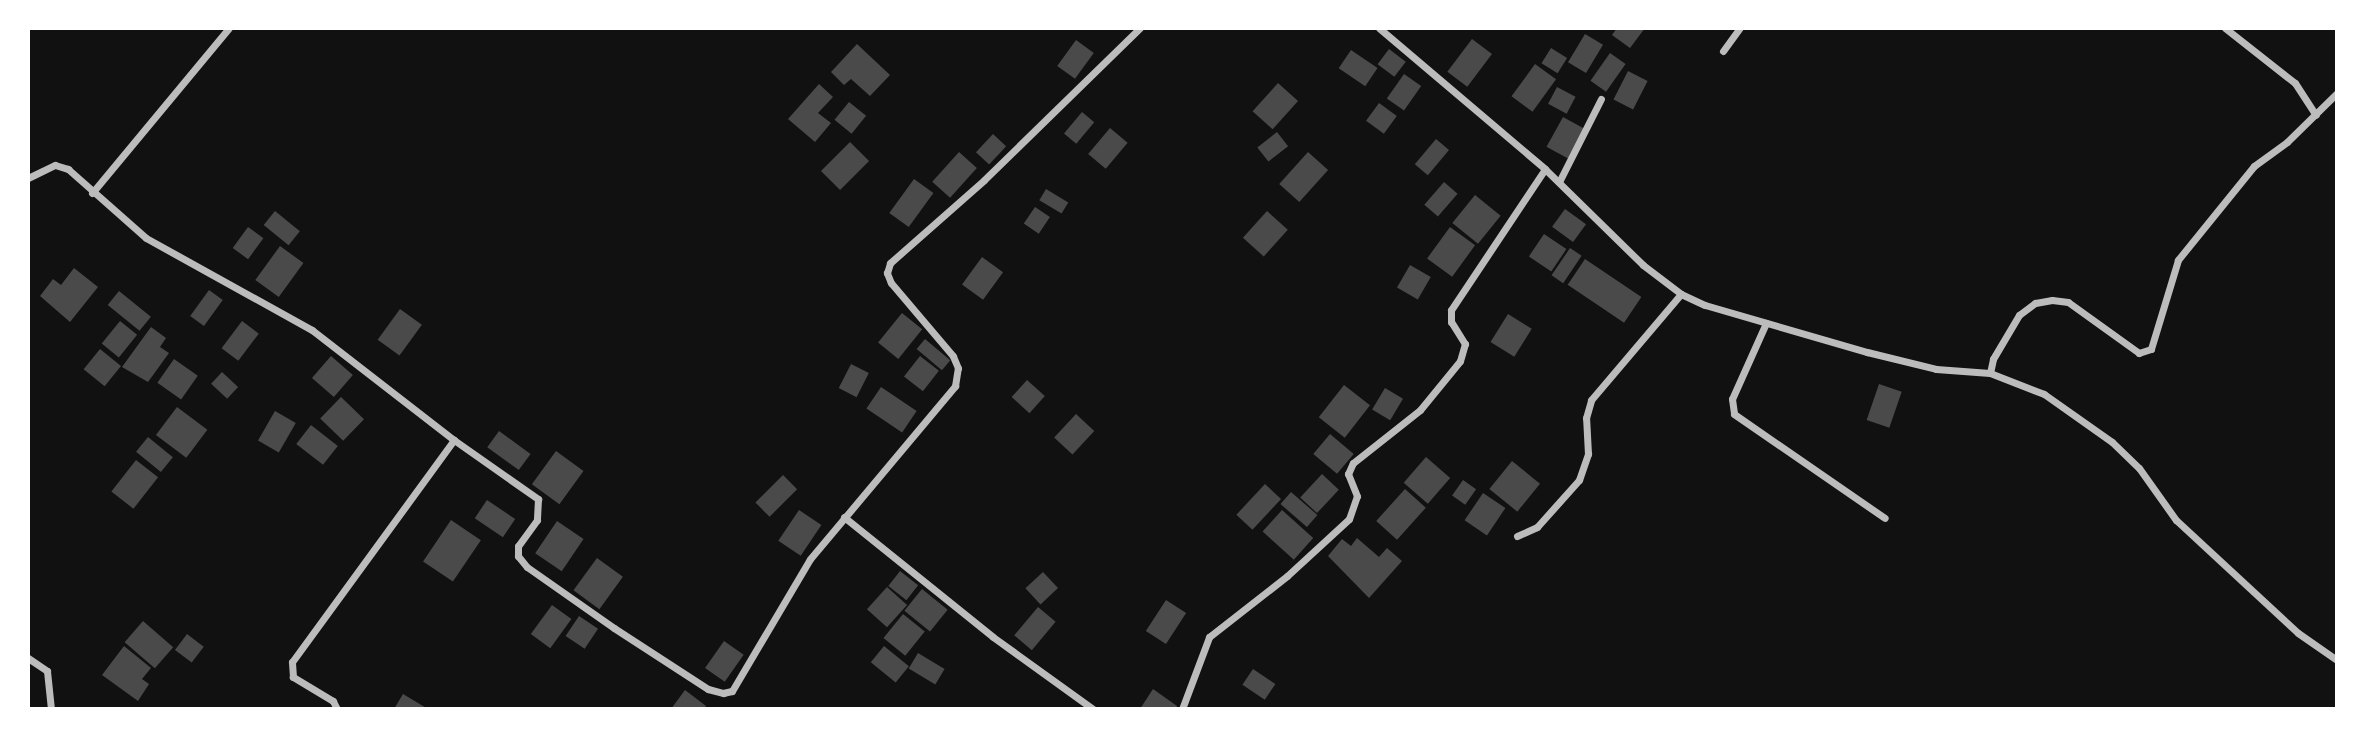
<!DOCTYPE html>
<html>
<head>
<meta charset="utf-8">
<style>
	body { margin:0 }
	#map { position:relative; width:2365px; height:737px; overflow:hidden; background:#111; font-family:"Sofia Sans Condensed",sans-serif }
	div>[style] { position:absolute }
	[style*='--x'] { left:calc(var(--x)*1px); top:calc(var(--y)*1px); width:calc(var(--w)*1px); rotate:calc(var(--a)*1deg) }
	.building>* { inset:0; background:#4a4a4a; transform-origin:0 0 }
	.minor>* { height:7px; margin:-3.5px; padding:0 3.5px; transform-origin:3.5px; border-radius:3.5px; background:#bcbcbc }
	span { translate:-50% -50%; white-space:nowrap; text-align:center; line-height:1.15; -webkit-text-stroke:5px #fff; paint-order:stroke }
	.frame { position:absolute; inset:0; border:30px solid #fff; pointer-events:none }
</style>
</head>
<body>
<div id="map">
	<div class="building">
		<i style="clip-path:polygon(1617px 28px,1645px 28px,1630px 48px,1612px 35px)"></i>
		<i style="left:1585px;top:34px;width:21px;height:33px;rotate:31deg"></i>
		<i style="left:1472px;top:39px;width:25px;height:41px;rotate:37deg"></i>
		<i style="left:1076px;top:40px;width:22px;height:32px;rotate:36deg"></i>
		<i style="clip-path:polygon(857px 44px,890px 75px,870px 96px,851px 79px,844px 85px,831px 72px)"></i>
		<i style="left:1551px;top:48px;width:19px;height:18px;rotate:32deg"></i>
		<i style="left:1389px;top:49px;width:21px;height:19px;rotate:37deg"></i>
		<i style="left:1351px;top:50px;width:32px;height:22px;rotate:34deg"></i>
		<i style="left:1610px;top:53px;width:19px;height:34px;rotate:35deg"></i>
		<i style="left:1535px;top:64px;width:26px;height:40px;rotate:36deg"></i>
		<i style="left:1628px;top:71px;width:22px;height:32px;rotate:27deg"></i>
		<i style="left:1404px;top:74px;width:21px;height:30px;rotate:35deg"></i>
		<i style="left:1278px;top:83px;width:27px;height:38px;rotate:42deg"></i>
		<i style="clip-path:polygon(819px 84px,833px 97px,818px 113px,831px 123px,815px 142px,788px 119px)"></i>
		<i style="left:1557px;top:87px;width:21px;height:19px;rotate:28deg"></i>
		<i style="left:849px;top:102px;width:22px;height:23px;rotate:39deg"></i>
		<i style="left:1379px;top:103px;width:22px;height:22px;rotate:36deg"></i>
		<i style="left:1082px;top:112px;width:16px;height:28px;rotate:40deg"></i>
		<i style="left:1563px;top:117px;width:25px;height:34px;rotate:29deg"></i>
		<i style="left:1110px;top:128px;width:23px;height:34px;rotate:40deg"></i>
		<i style="left:1277px;top:132px;width:18px;height:25px;rotate:52deg"></i>
		<i style="left:993px;top:134px;width:18px;height:25px;rotate:43deg"></i>
		<i style="left:1436px;top:139px;width:17px;height:33px;rotate:40deg"></i>
		<i style="left:850px;top:142px;width:27px;height:41px;rotate:45deg"></i>
		<i style="left:959px;top:152px;width:24px;height:40px;rotate:42deg"></i>
		<i style="left:1308px;top:152px;width:27px;height:43px;rotate:42deg"></i>
		<i style="left:914px;top:179px;width:24px;height:42px;rotate:36deg"></i>
		<i style="left:1444px;top:182px;width:18px;height:30px;rotate:41deg"></i>
		<i style="left:1046px;top:189px;width:26px;height:13px;rotate:31deg"></i>
		<i style="left:1475px;top:195px;width:33px;height:36px;rotate:39deg"></i>
		<i style="left:1035px;top:207px;width:18px;height:20px;rotate:34deg"></i>
		<i style="left:1565px;top:209px;width:26px;height:22px;rotate:36deg"></i>
		<i style="left:275px;top:211px;width:32px;height:18px;rotate:39deg"></i>
		<i style="left:1267px;top:211px;width:28px;height:36px;rotate:42deg"></i>
		<i style="left:248px;top:227px;width:19px;height:26px;rotate:36deg"></i>
		<i style="left:1450px;top:227px;width:31px;height:39px;rotate:36deg"></i>
		<i style="left:1544px;top:234px;width:27px;height:27px;rotate:34deg"></i>
		<i style="left:280px;top:246px;width:29px;height:42px;rotate:36deg"></i>
		<i style="left:1570px;top:248px;width:14px;height:33px;rotate:34deg"></i>
		<i style="left:982px;top:257px;width:26px;height:34px;rotate:36deg"></i>
		<i style="left:1585px;top:259px;width:68px;height:31px;rotate:34deg"></i>
		<i style="left:1410px;top:265px;width:24px;height:26px;rotate:30deg"></i>
		<i style="clip-path:polygon(74px 268px,98px 287px,70px 322px,40px 296px,53px 279px,61px 285px)"></i>
		<i style="left:209px;top:290px;width:17px;height:32px;rotate:36deg"></i>
		<i style="left:119px;top:291px;width:41px;height:18px;rotate:39deg"></i>
		<i style="left:400px;top:309px;width:27px;height:38px;rotate:36deg"></i>
		<i style="left:902px;top:313px;width:26px;height:38px;rotate:39deg"></i>
		<i style="left:1508px;top:314px;width:28px;height:33px;rotate:32deg"></i>
		<i style="left:120px;top:321px;width:22px;height:29px;rotate:39deg"></i>
		<i style="left:242px;top:321px;width:21px;height:34px;rotate:37deg"></i>
		<i style="clip-path:polygon(151px 327px,166px 338px,160px 347px,169px 353px,148px 382px,122px 367px)"></i>
		<i style="left:925px;top:339px;width:33px;height:13px;rotate:40deg"></i>
		<i style="left:100px;top:349px;width:27px;height:26px;rotate:39deg"></i>
		<i style="left:331px;top:356px;width:29px;height:29px;rotate:41deg"></i>
		<i style="left:920px;top:356px;width:24px;height:26px;rotate:38deg"></i>
		<i style="left:174px;top:359px;width:29px;height:29px;rotate:35deg"></i>
		<i style="left:851px;top:364px;width:20px;height:27px;rotate:27deg"></i>
		<i style="left:222px;top:372px;width:22px;height:16px;rotate:43deg"></i>
		<i style="left:1027px;top:380px;width:24px;height:23px;rotate:42deg"></i>
		<i style="left:1879px;top:384px;width:24px;height:38px;rotate:19deg"></i>
		<i style="left:1344px;top:385px;width:33px;height:41px;rotate:38deg"></i>
		<i style="left:881px;top:387px;width:43px;height:26px;rotate:34deg"></i>
		<i style="left:1385px;top:388px;width:21px;height:25px;rotate:31deg"></i>
		<i style="left:341px;top:397px;width:32px;height:30px;rotate:44deg"></i>
		<i style="left:177px;top:407px;width:38px;height:35px;rotate:37deg"></i>
		<i style="left:275px;top:411px;width:24px;height:34px;rotate:30deg"></i>
		<i style="left:1076px;top:414px;width:25px;height:32px;rotate:43deg"></i>
		<i style="left:311px;top:425px;width:34px;height:24px;rotate:38deg"></i>
		<i style="left:499px;top:431px;width:39px;height:20px;rotate:36deg"></i>
		<i style="left:1330px;top:434px;width:31px;height:26px;rotate:40deg"></i>
		<i style="left:148px;top:437px;width:32px;height:19px;rotate:39deg"></i>
		<i style="left:556px;top:451px;width:34px;height:41px;rotate:36deg"></i>
		<i style="left:1426px;top:457px;width:32px;height:34px;rotate:41deg"></i>
		<i style="left:136px;top:460px;width:28px;height:40px;rotate:38deg"></i>
		<i style="left:1512px;top:461px;width:36px;height:36px;rotate:39deg"></i>
		<i style="left:1322px;top:474px;width:23px;height:32px;rotate:43deg"></i>
		<i style="left:783px;top:475px;width:20px;height:39px;rotate:45deg"></i>
		<i style="left:1463px;top:480px;width:16px;height:19px;rotate:35deg"></i>
		<i style="left:1265px;top:484px;width:22px;height:42px;rotate:43deg"></i>
		<i style="left:1405px;top:489px;width:28px;height:43px;rotate:42deg"></i>
		<i style="left:1291px;top:492px;width:35px;height:16px;rotate:41deg"></i>
		<i style="left:1483px;top:493px;width:27px;height:33px;rotate:34deg"></i>
		<i style="left:487px;top:500px;width:34px;height:22px;rotate:34deg"></i>
		<i style="left:799px;top:510px;width:27px;height:37px;rotate:34deg"></i>
		<i style="left:1282px;top:510px;width:42px;height:29px;rotate:42deg"></i>
		<i style="left:451px;top:520px;width:36px;height:50px;rotate:34deg"></i>
		<i style="left:557px;top:521px;width:32px;height:39px;rotate:34deg"></i>
		<i style="clip-path:polygon(1357px 538px,1379px 557px,1387px 548px,1402px 561px,1369px 598px,1328px 556px,1342px 539px,1351px 546px)"></i>
		<i style="left:597px;top:558px;width:32px;height:40px;rotate:36deg"></i>
		<i style="left:900px;top:571px;width:23px;height:19px;rotate:38deg"></i>
		<i style="left:1043px;top:572px;width:22px;height:24px;rotate:47deg"></i>
		<i style="left:887px;top:587px;width:27px;height:30px;rotate:42deg"></i>
		<i style="left:922px;top:589px;width:33px;height:28px;rotate:39deg"></i>
		<i style="left:1166px;top:600px;width:24px;height:37px;rotate:33deg"></i>
		<i style="left:552px;top:605px;width:24px;height:36px;rotate:36deg"></i>
		<i style="left:1038px;top:607px;width:23px;height:37px;rotate:40deg"></i>
		<i style="left:903px;top:614px;width:28px;height:31px;rotate:39deg"></i>
		<i style="left:579px;top:616px;width:23px;height:24px;rotate:34deg"></i>
		<i style="left:143px;top:621px;width:40px;height:28px;rotate:41deg"></i>
		<i style="left:187px;top:634px;width:21px;height:20px;rotate:37deg"></i>
		<i style="left:724px;top:641px;width:24px;height:33px;rotate:35deg"></i>
		<i style="clip-path:polygon(124px 646px,151px 668px,142px 679px,149px 684px,138px 701px,102px 675px)"></i>
		<i style="left:884px;top:646px;width:32px;height:21px;rotate:39deg"></i>
		<i style="left:918px;top:653px;width:31px;height:18px;rotate:31deg"></i>
		<i style="left:1253px;top:669px;width:27px;height:19px;rotate:34deg"></i>
		<i style="clip-path:polygon(1153px 689px,1177px 706px,1176px 709px,1140px 709px)"></i>
		<i style="clip-path:polygon(685px 690px,706px 706px,704px 709px,671px 709px)"></i>
		<i style="clip-path:polygon(403px 694px,428px 709px,394px 709px)"></i>
	</div>
	<div class="minor">
		<i style="--x:1379;--y:28;--w:218;--a:40.3"></i>
		<i style="--x:1545;--y:169;--w:137;--a:44.4"></i>
		<i style="--x:1643;--y:265;--w:48;--a:37.3"></i>
		<i style="--x:1681;--y:294;--w:26;--a:25"></i>
		<i style="--x:1705;--y:305;--w:169;--a:16.2"></i>
		<i style="--x:1867;--y:352;--w:71;--a:13.8"></i>
		<i style="--x:1936;--y:369;--w:54;--a:4.2"></i>
		<i style="--x:2225;--y:28;--w:89;--a:38.2"></i>
		<i style="--x:2295;--y:83;--w:38;--a:57"></i>
		<i style="--x:1723;--y:51;--w:29;--a:-54"></i>
		<i style="--x:2337;--y:93;--w:70;--a:135.6"></i>
		<i style="--x:2287;--y:142;--w:41;--a:144"></i>
		<i style="--x:2254;--y:166;--w:121;--a:129"></i>
		<i style="--x:2178;--y:260;--w:93;--a:106.9"></i>
		<i style="--x:2151;--y:349;--w:13;--a:162"></i>
		<i style="--x:2139;--y:353;--w:87;--a:-144.3"></i>
		<i style="--x:2068;--y:302;--w:16;--a:-173"></i>
		<i style="--x:2052;--y:300;--w:17;--a:170"></i>
		<i style="--x:2035;--y:303;--w:20;--a:143"></i>
		<i style="--x:2019;--y:315;--w:51;--a:120.6"></i>
		<i style="--x:1993;--y:359;--w:14;--a:102"></i>
		<i style="--x:1990;--y:373;--w:58;--a:21.3"></i>
		<i style="--x:2044;--y:394;--w:83;--a:35.2"></i>
		<i style="--x:2112;--y:442;--w:37;--a:44"></i>
		<i style="--x:2139;--y:468;--w:64;--a:54.6"></i>
		<i style="--x:2176;--y:520;--w:166;--a:42.8"></i>
		<i style="--x:2298;--y:633;--w:47;--a:34.7"></i>
		<i style="--x:28;--y:178;--w:30;--a:-26"></i>
		<i style="--x:55;--y:165;--w:14;--a:17"></i>
		<i style="--x:68;--y:169;--w:104;--a:41.5"></i>
		<i style="--x:146;--y:238;--w:190;--a:29"></i>
		<i style="--x:312;--y:330;--w:180;--a:37.8"></i>
		<i style="--x:454;--y:440;--w:103;--a:35.1"></i>
		<i style="--x:538;--y:499;--w:21;--a:93"></i>
		<i style="--x:537;--y:520;--w:32;--a:126"></i>
		<i style="--x:518;--y:546;--w:10;--a:90"></i>
		<i style="--x:518;--y:556;--w:14;--a:51"></i>
		<i style="--x:527;--y:567;--w:106;--a:35"></i>
		<i style="--x:614;--y:628;--w:112;--a:33"></i>
		<i style="--x:708;--y:689;--w:16;--a:15"></i>
		<i style="--x:723;--y:693;--w:9;--a:-13"></i>
		<i style="--x:732;--y:691;--w:153;--a:-59.4"></i>
		<i style="--x:810;--y:559;--w:226;--a:-50"></i>
		<i style="--x:955;--y:386;--w:18;--a:-81"></i>
		<i style="--x:958;--y:368;--w:13;--a:-113"></i>
		<i style="--x:953;--y:356;--w:96;--a:-130.3"></i>
		<i style="--x:891;--y:283;--w:11;--a:-112"></i>
		<i style="--x:887;--y:273;--w:10;--a:-73"></i>
		<i style="--x:890;--y:263;--w:125;--a:-41.4"></i>
		<i style="--x:984;--y:180;--w:218;--a:-44.3"></i>
		<i style="--x:1559;--y:182;--w:93;--a:-63.2"></i>
		<i style="--x:92;--y:193;--w:214;--a:-50.3"></i>
		<i style="--x:1766;--y:323;--w:83;--a:114.1"></i>
		<i style="--x:1732;--y:399;--w:15;--a:82"></i>
		<i style="--x:1734;--y:414;--w:183;--a:34.6"></i>
		<i style="--x:844;--y:517;--w:191;--a:38.8"></i>
		<i style="--x:993;--y:637;--w:123;--a:35.8"></i>
		<i style="--x:1517;--y:536;--w:22;--a:-24"></i>
		<i style="--x:1537;--y:527;--w:63;--a:-48.2"></i>
		<i style="--x:1579;--y:480;--w:28;--a:-71"></i>
		<i style="--x:1588;--y:454;--w:36;--a:-93"></i>
		<i style="--x:1586;--y:418;--w:19;--a:-74"></i>
		<i style="--x:1591;--y:400;--w:139;--a:-49.7"></i>
		<i style="--x:28;--y:658;--w:23;--a:34"></i>
		<i style="--x:47;--y:671;--w:38;--a:84"></i>
		<i style="--x:337;--y:709;--w:9;--a:-117"></i>
		<i style="--x:333;--y:701;--w:47;--a:-149"></i>
		<i style="--x:293;--y:677;--w:15;--a:-94"></i>
		<i style="--x:292;--y:662;--w:275;--a:-53.9"></i>
		<i style="--x:1182;--y:709;--w:77;--a:-69.4"></i>
		<i style="--x:1209;--y:637;--w:99;--a:-38"></i>
		<i style="--x:1287;--y:576;--w:84;--a:-42.6"></i>
		<i style="--x:1349;--y:519;--w:24;--a:-71"></i>
		<i style="--x:1357;--y:496;--w:24;--a:-112"></i>
		<i style="--x:1348;--y:474;--w:12;--a:-66"></i>
		<i style="--x:1353;--y:463;--w:85;--a:-38.3"></i>
		<i style="--x:1420;--y:410;--w:63;--a:-50.8"></i>
		<i style="--x:1460;--y:361;--w:18;--a:-74"></i>
		<i style="--x:1465;--y:344;--w:26;--a:-122"></i>
		<i style="--x:1451;--y:322;--w:12;--a:-90"></i>
		<i style="--x:1451;--y:310;--w:169;--a:-56.3"></i>
	</div>
	<div class="frame"></div>
</div>
</body>
</html>
